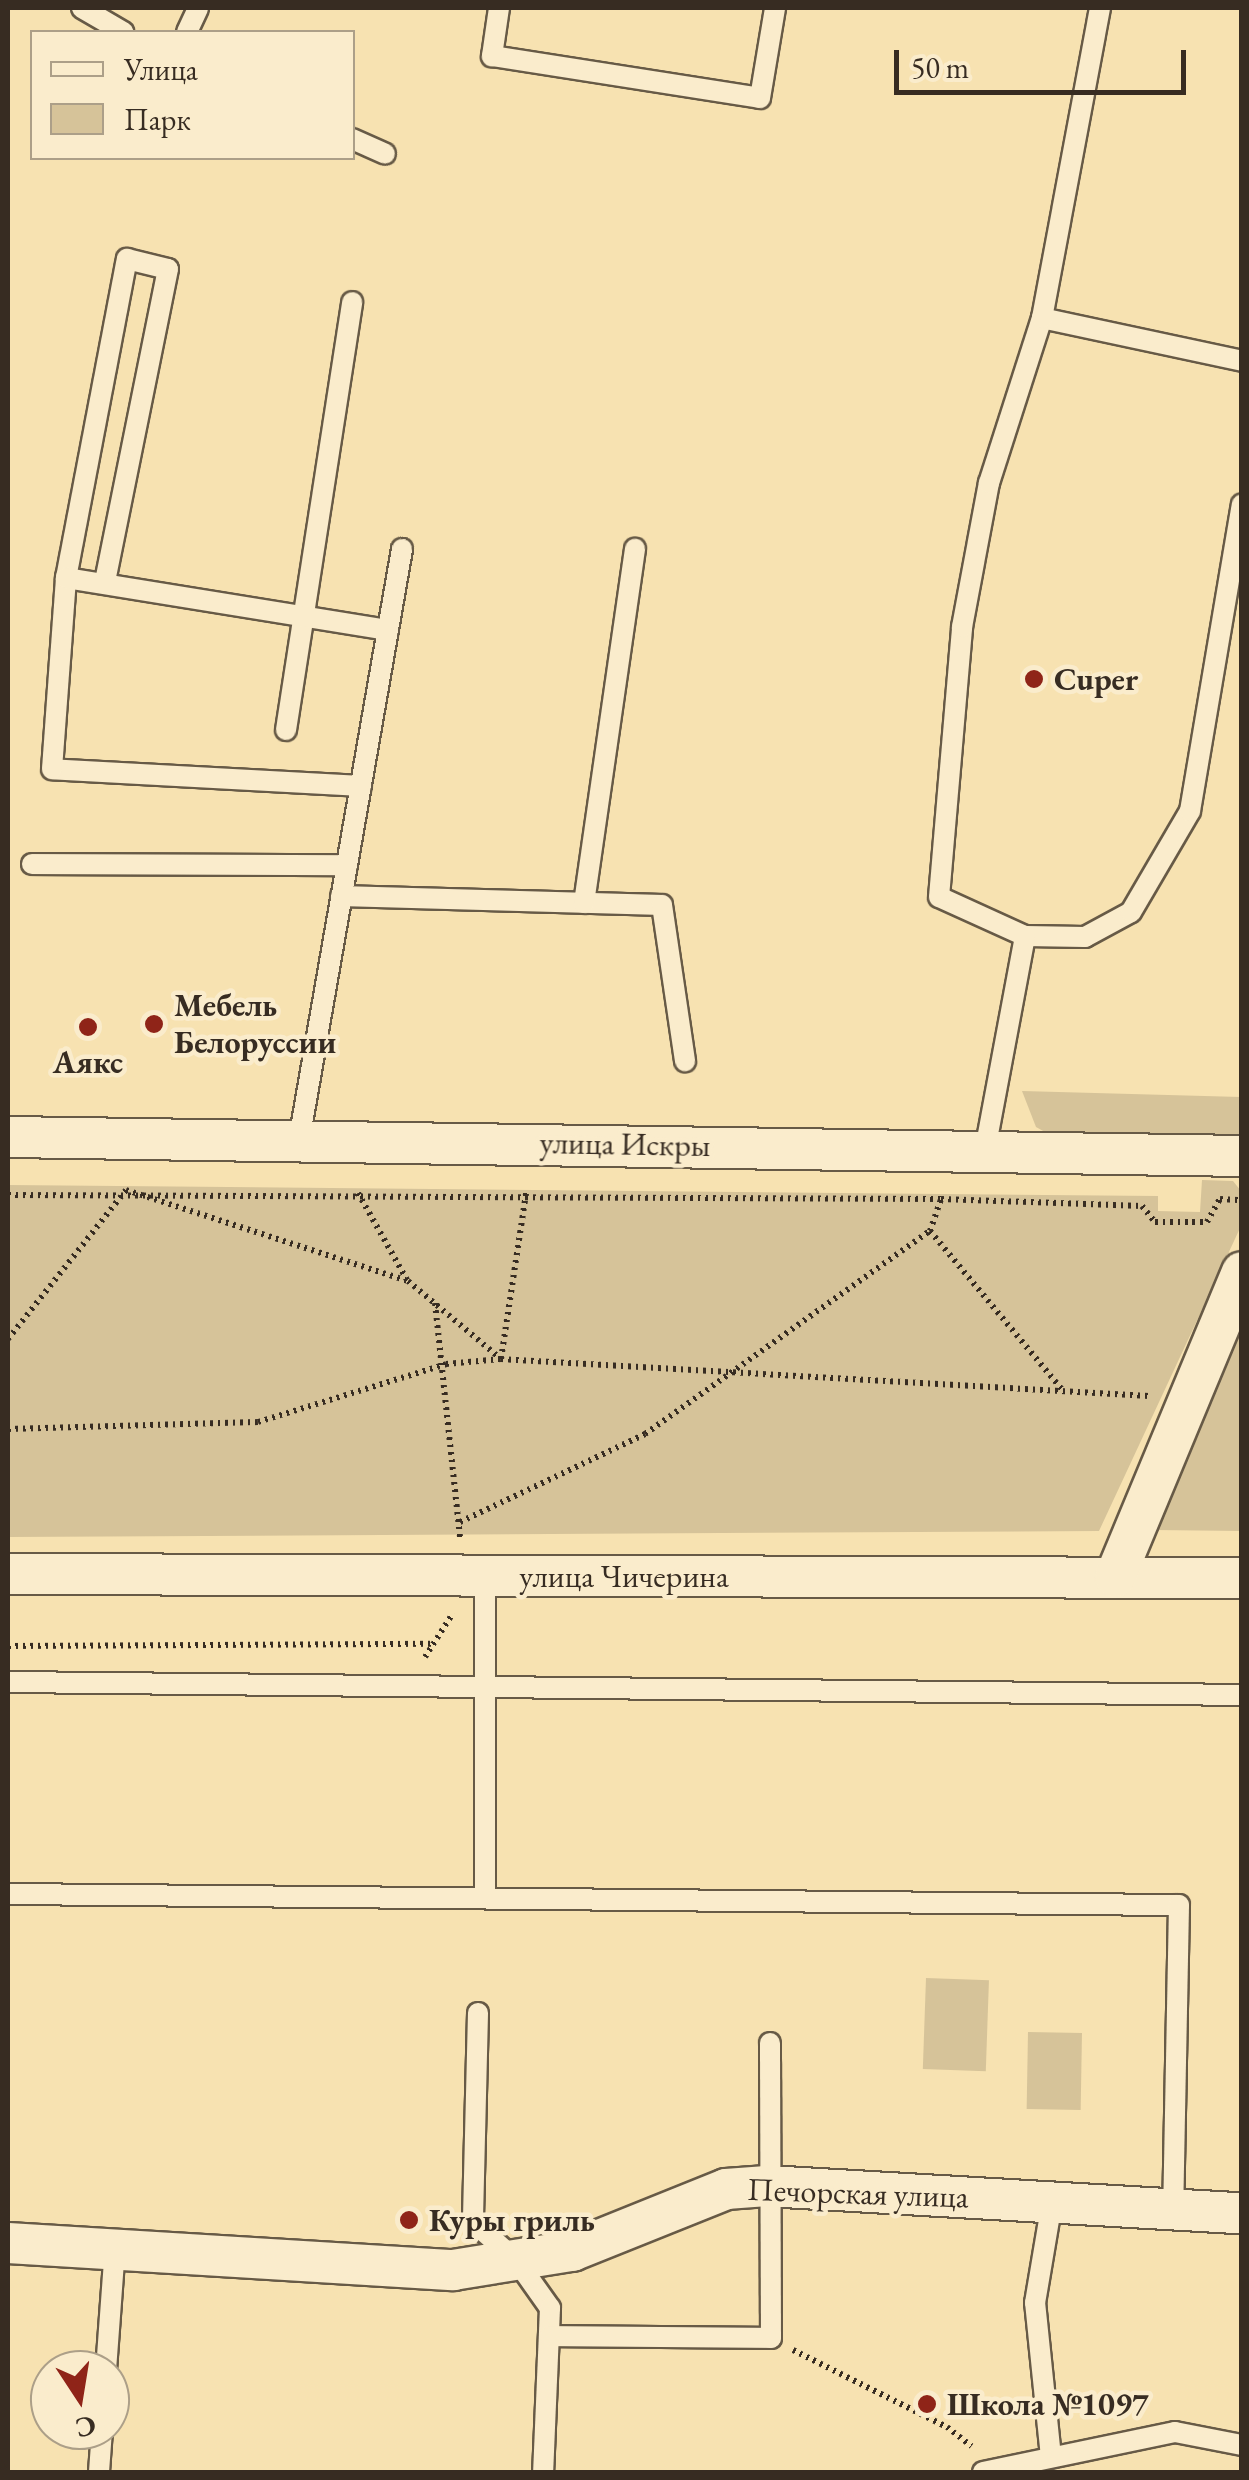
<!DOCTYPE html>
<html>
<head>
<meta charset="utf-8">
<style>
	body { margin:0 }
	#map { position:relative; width:1249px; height:2480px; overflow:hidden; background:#f7e2b1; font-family:"EB Garamond",serif }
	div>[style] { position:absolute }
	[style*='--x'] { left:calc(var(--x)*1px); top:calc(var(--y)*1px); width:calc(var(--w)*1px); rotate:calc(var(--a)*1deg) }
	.green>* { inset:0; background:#d6c399; transform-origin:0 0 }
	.path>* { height:6px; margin-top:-3px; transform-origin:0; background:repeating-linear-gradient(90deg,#372c22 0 2.5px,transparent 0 7.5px) }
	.roads { filter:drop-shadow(2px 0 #675a46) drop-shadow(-2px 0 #675a46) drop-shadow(0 2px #675a46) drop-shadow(0 -2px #675a46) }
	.lane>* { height:20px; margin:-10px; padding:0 10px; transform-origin:10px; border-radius:10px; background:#faeccc }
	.street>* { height:40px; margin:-20px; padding:0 20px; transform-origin:20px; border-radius:20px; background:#faeccc }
	.dots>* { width:28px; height:28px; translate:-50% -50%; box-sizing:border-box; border:5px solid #faeccc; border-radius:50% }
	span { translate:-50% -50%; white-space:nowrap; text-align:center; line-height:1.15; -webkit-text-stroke:9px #faeccc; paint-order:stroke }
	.poi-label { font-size:32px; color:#372c22; font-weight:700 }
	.left { translate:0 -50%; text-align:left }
	.street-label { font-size:32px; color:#372c22 }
	.frame { position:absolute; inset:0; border:10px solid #372c22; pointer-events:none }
	.legend { position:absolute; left:30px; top:30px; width:325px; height:130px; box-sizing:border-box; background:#faeccc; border:2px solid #ac9f88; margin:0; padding:12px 18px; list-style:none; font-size:30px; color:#372c22 }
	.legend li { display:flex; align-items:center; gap:20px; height:50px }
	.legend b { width:50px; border:2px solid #ac9f88 }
	.north { position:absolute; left:30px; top:2350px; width:100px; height:100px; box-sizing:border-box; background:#faeccc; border:2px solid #ac9f88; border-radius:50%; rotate:168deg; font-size:28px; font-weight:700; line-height:40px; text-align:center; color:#372c22 }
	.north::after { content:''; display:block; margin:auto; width:35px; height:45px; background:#8f2418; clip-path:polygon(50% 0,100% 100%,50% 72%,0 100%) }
	.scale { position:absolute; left:894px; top:50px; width:292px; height:45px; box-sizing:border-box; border:5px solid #372c22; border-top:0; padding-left:12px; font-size:30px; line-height:35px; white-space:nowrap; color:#372c22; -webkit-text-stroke:8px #faeccc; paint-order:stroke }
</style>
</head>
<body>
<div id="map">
	<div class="green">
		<i style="clip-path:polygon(1022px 1091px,1241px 1097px,1241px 1139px,1063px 1142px,1036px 1127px)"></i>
		<i style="clip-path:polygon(1202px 1180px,1233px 1181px,1241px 1191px,1241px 1226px,1099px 1531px,8px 1537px,8px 1185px,1158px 1196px,1158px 1211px,1200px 1212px)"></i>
		<i style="clip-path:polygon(1241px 1324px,1241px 1531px,1154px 1530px)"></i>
		<i style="left:926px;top:1978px;width:63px;height:91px;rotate:2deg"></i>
		<i style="left:1028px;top:2032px;width:54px;height:77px;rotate:1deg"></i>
	</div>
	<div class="path">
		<i style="--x:358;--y:1193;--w:100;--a:60.6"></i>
		<i style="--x:8;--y:1195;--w:933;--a:0.25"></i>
		<i style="--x:941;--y:1199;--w:201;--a:2"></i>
		<i style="--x:1142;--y:1206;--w:21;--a:51"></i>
		<i style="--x:1155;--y:1222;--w:52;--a:0"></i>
		<i style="--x:1207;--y:1222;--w:26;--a:-61"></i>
		<i style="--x:1220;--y:1199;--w:22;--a:3"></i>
		<i style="--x:930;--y:1231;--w:209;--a:50.2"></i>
		<i style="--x:435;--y:1303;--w:236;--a:83.9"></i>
		<i style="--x:8;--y:1339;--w:190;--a:-51.6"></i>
		<i style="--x:126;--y:1190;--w:296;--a:17.9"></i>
		<i style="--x:408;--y:1281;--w:121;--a:40"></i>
		<i style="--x:501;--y:1359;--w:168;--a:-81.4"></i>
		<i style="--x:8;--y:1429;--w:250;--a:-1.6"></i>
		<i style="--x:258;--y:1422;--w:197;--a:-17.1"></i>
		<i style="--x:446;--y:1364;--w:55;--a:-5.2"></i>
		<i style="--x:501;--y:1359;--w:649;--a:3.27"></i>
		<i style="--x:460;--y:1522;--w:205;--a:-25.4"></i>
		<i style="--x:645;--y:1434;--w:350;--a:-35.5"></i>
		<i style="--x:930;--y:1231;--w:34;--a:-71"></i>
		<i style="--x:8;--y:1646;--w:425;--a:-0.3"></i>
		<i style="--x:425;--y:1657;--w:52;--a:-57.5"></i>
		<i style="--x:793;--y:2350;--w:172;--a:26.6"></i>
		<i style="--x:947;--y:2427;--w:31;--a:38"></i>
	</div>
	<div class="roads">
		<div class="lane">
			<i style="--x:82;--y:8;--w:48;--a:30.3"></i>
			<i style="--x:499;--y:8;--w:49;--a:98.3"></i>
			<i style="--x:492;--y:56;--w:271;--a:8.9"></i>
			<i style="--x:760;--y:98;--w:91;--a:-80.5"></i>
			<i style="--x:187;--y:32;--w:26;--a:-65"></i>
			<i style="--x:352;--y:139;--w:36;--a:24"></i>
			<i style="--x:1042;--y:318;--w:205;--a:12.1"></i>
			<i style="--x:66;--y:578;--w:325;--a:-79.2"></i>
			<i style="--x:127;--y:259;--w:42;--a:13.7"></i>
			<i style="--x:168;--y:269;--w:319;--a:101.4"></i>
			<i style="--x:286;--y:730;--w:433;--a:-81.2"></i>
			<i style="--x:361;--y:786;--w:309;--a:-176.9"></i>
			<i style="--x:52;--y:769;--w:192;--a:-85.8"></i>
			<i style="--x:66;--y:578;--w:326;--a:9.2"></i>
			<i style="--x:32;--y:864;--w:315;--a:0.2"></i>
			<i style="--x:341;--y:896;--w:321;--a:1.6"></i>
			<i style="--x:662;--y:905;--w:158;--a:81.6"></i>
			<i style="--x:584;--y:903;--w:358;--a:-81.8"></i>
			<i style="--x:1025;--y:936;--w:60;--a:1"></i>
			<i style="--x:1085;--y:937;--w:52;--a:-28.5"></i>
			<i style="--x:1131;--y:912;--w:117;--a:-59.7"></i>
			<i style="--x:1190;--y:811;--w:311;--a:-80.4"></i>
			<i style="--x:299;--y:1140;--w:600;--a:-80.11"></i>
			<i style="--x:985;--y:1150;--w:218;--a:-79.4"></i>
			<i style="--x:1025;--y:936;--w:94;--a:-155.6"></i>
			<i style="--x:939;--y:897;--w:271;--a:-85.1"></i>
			<i style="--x:962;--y:627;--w:147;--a:-79.4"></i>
			<i style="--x:989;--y:483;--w:173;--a:-72.2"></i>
			<i style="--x:1042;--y:318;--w:315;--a:-79.4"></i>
			<i style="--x:485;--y:1576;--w:320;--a:90"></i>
			<i style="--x:8;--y:1682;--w:1234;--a:0.6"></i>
			<i style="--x:8;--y:1894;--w:1171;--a:0.54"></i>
			<i style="--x:1179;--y:1905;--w:304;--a:91.1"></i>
			<i style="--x:478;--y:2013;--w:209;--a:91.4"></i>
			<i style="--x:473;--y:2222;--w:57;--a:41.5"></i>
			<i style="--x:516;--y:2260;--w:59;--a:54.7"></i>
			<i style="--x:550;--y:2308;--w:164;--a:92.4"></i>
			<i style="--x:550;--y:2336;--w:221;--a:0.5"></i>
			<i style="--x:771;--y:2338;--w:295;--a:-90.2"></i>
			<i style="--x:106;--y:2370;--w:122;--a:-85.8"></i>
			<i style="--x:1051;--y:2457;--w:155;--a:-95.9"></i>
			<i style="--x:1035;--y:2303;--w:102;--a:-80.4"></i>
			<i style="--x:99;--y:2472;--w:42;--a:-85.9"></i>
			<i style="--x:983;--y:2472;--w:196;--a:-11.8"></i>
			<i style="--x:1175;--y:2432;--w:68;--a:11"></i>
		</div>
		<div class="street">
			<i style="--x:8;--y:1137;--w:1234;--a:0.88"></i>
			<i style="--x:8;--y:1574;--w:1234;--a:0.19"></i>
			<i style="--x:1115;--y:1577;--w:330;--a:-67.4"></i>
			<i style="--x:8;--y:2243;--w:446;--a:3.5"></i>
			<i style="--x:453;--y:2270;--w:121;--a:-9.1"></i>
			<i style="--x:572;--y:2251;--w:166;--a:-21.9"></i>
			<i style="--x:726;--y:2189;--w:41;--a:-4.2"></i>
			<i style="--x:767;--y:2186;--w:476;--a:3.3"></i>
		</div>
	</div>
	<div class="dots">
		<i style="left:1034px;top:679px;background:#8f2418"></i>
		<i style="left:154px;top:1024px;background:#8f2418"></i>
		<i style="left:88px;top:1027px;background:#8f2418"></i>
		<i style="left:409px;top:2220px;background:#8f2418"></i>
		<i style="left:927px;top:2404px;background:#8f2418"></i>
	</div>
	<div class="poi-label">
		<span class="left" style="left:1054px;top:679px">Cuper</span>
		<span class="left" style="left:174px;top:1024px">Мебель<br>Белоруссии</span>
		<span style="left:88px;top:1062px">Аякс</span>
		<span class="left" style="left:429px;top:2220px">Куры гриль</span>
		<span class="left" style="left:947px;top:2404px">Школа №1097</span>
	</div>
	<div class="street-label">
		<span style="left:625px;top:1144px;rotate:1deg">улица Искры</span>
		<span style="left:624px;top:1576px">улица Чичерина</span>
		<span style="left:858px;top:2193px;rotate:2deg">Печорская улица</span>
	</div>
	<div class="frame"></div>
	<ul class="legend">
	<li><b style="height:12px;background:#faeccc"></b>Улица</li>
	<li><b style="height:28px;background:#d6c399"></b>Парк</li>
	</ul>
	<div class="north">С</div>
	<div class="scale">50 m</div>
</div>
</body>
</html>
